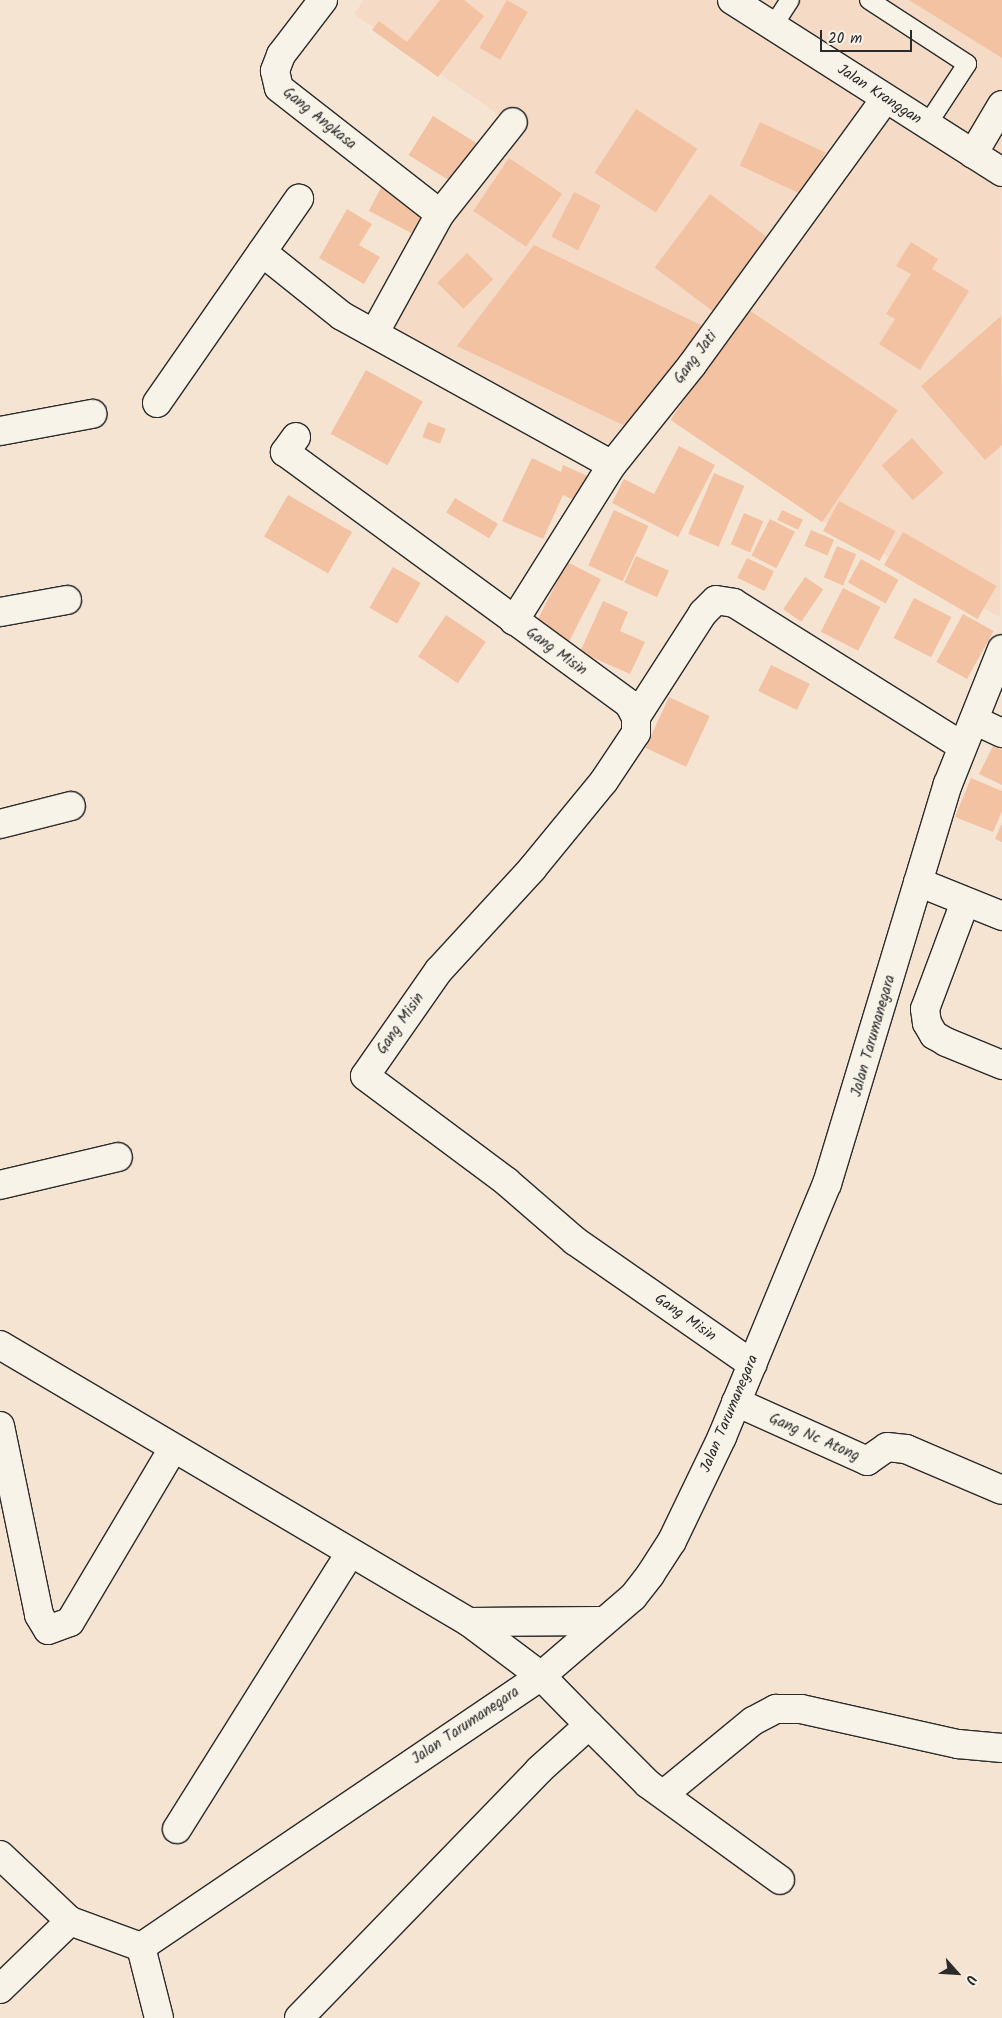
<!DOCTYPE html>
<html>
<head>
<meta charset="utf-8">
<style>
	body { margin:0 }
	#map { position:relative; width:1002px; height:2018px; overflow:hidden; background:#f6e4d3; font-family:Kalam,sans-serif }
	div>[style] { position:absolute }
	[style*='--x'] { left:calc(var(--x)*1px); top:calc(var(--y)*1px); width:calc(var(--w)*1px); rotate:calc(var(--a)*1deg) }
	.built>* { inset:0; background:#f5dac5 }
	.building>* { inset:0; background:#f3c2a3; transform-origin:0 0 }
	.roads { filter:drop-shadow(1px 0 #2b2b2b) drop-shadow(-1px 0 #2b2b2b) drop-shadow(0 1px #2b2b2b) drop-shadow(0 -1px #2b2b2b) }
	.service>* { height:18px; margin:-9px; padding:0 9px; transform-origin:9px; border-radius:9px; background:#f7f3e8 }
	.minor>* { height:28px; margin:-14px; padding:0 14px; transform-origin:14px; border-radius:14px; background:#f7f3e8 }
	.secondary>* { height:28px; margin:-14px; padding:0 14px; transform-origin:14px; border-radius:14px; background:#f7f3e8 }
	span { translate:-50% -50%; white-space:nowrap; text-align:center; line-height:1.15; -webkit-text-stroke:4px #f7f3e8; paint-order:stroke }
	.street-label { font-size:15px; color:#2b2b2b }
	.north { position:absolute; left:932px; top:1948px; width:50px; height:50px; -webkit-text-stroke:4px #f7f3e8; paint-order:stroke; rotate:116deg; font-size:14px; font-weight:700; line-height:20px; text-align:center; color:#2b2b2b }
	.north::after { content:''; display:block; margin:auto; width:18px; height:22px; background:#2b2b2b; clip-path:polygon(50% 0,100% 100%,50% 72%,0 100%) }
	.scale { position:absolute; left:820px; top:30px; width:92px; height:22px; box-sizing:border-box; border:2px solid #2b2b2b; border-top:0; padding-left:6px; font-size:15px; line-height:18px; white-space:nowrap; color:#2b2b2b; -webkit-text-stroke:4px #f7f3e8; paint-order:stroke }
</style>
</head>
<body>
<div id="map">
	<div class="built">
		<i style="clip-path:polygon(364px 0,1002px 0,1000px 617px,824px 522px,662px 400px,620px 460px,369px 330px,518px 128px,354px 14px)"></i>
	</div>
	<div class="building">
		<i style="clip-path:polygon(440px 0,464px 0,484px 16px,438px 77px,372px 30px,379px 21px,407px 42px)"></i>
		<i style="left:507px;top:0;width:24px;height:55px;rotate:30deg"></i>
		<i style="clip-path:polygon(909px 0,1002px 0,1002px 58px)"></i>
		<i style="left:636px;top:109px;width:73px;height:76px;rotate:33deg"></i>
		<i style="left:433px;top:116px;width:54px;height:46px;rotate:32deg"></i>
		<i style="left:760px;top:122px;width:72px;height:48px;rotate:25deg"></i>
		<i style="left:509px;top:158px;width:64px;height:64px;rotate:34deg"></i>
		<i style="left:382px;top:186px;width:53px;height:28px;rotate:28deg"></i>
		<i style="left:574px;top:192px;width:30px;height:50px;rotate:27deg"></i>
		<i style="left:710px;top:194px;width:77px;height:92px;rotate:37deg"></i>
		<i style="clip-path:polygon(347px 209px,372px 224px,359px 245px,380px 257px,364px 284px,319px 258px)"></i>
		<i style="clip-path:polygon(911px 242px,938px 259px,932px 269px,969px 291px,920px 370px,879px 344px,895px 319px,886px 314px,911px 274px,896px 266px)"></i>
		<i style="clip-path:polygon(534px 245px,709px 329px,625px 426px,457px 346px)"></i>
		<i style="left:467px;top:253px;width:37px;height:42px;rotate:45deg"></i>
		<i style="left:746px;top:308px;width:183px;height:135px;rotate:34deg"></i>
		<i style="clip-path:polygon(1001px 316px,1002px 445px,985px 460px,921px 386px)"></i>
		<i style="left:366px;top:370px;width:65px;height:73px;rotate:29deg"></i>
		<i style="left:428px;top:422px;width:19px;height:16px;rotate:21deg"></i>
		<i style="left:912px;top:438px;width:47px;height:41px;rotate:48deg"></i>
		<i style="clip-path:polygon(679px 446px,715px 465px,678px 537px,612px 503px,624px 479px,654px 494px)"></i>
		<i style="clip-path:polygon(532px 458px,561px 472px,563px 465px,594px 479px,582px 504px,563px 495px,543px 539px,502px 521px)"></i>
		<i style="left:714px;top:473px;width:33px;height:66px;rotate:23deg"></i>
		<i style="left:288px;top:495px;width:74px;height:48px;rotate:30deg"></i>
		<i style="left:455px;top:498px;width:50px;height:17px;rotate:31deg"></i>
		<i style="left:839px;top:501px;width:64px;height:34px;rotate:28deg"></i>
		<i style="left:614px;top:510px;width:38px;height:61px;rotate:25deg"></i>
		<i style="left:782px;top:510px;width:23px;height:11px;rotate:25deg"></i>
		<i style="left:744px;top:513px;width:21px;height:34px;rotate:23deg"></i>
		<i style="left:770px;top:519px;width:28px;height:41px;rotate:27deg"></i>
		<i style="left:811px;top:530px;width:25px;height:17px;rotate:23deg"></i>
		<i style="left:903px;top:532px;width:108px;height:38px;rotate:30deg"></i>
		<i style="left:837px;top:546px;width:21px;height:34px;rotate:23deg"></i>
		<i style="left:636px;top:556px;width:36px;height:29px;rotate:24deg"></i>
		<i style="left:747px;top:558px;width:30px;height:22px;rotate:26deg"></i>
		<i style="left:861px;top:559px;width:43px;height:27px;rotate:29deg"></i>
		<i style="left:567px;top:562px;width:38px;height:70px;rotate:27deg"></i>
		<i style="left:393px;top:567px;width:32px;height:47px;rotate:30deg"></i>
		<i style="left:805px;top:577px;width:22px;height:39px;rotate:34deg"></i>
		<i style="left:843px;top:588px;width:42px;height:49px;rotate:27deg"></i>
		<i style="left:914px;top:598px;width:42px;height:45px;rotate:27deg"></i>
		<i style="clip-path:polygon(603px 601px,628px 612px,620px 631px,645px 642px,630px 674px,580px 652px)"></i>
		<i style="left:963px;top:614px;width:35px;height:55px;rotate:29deg"></i>
		<i style="left:446px;top:615px;width:48px;height:50px;rotate:34deg"></i>
		<i style="left:771px;top:665px;width:43px;height:29px;rotate:26deg"></i>
		<i style="left:669px;top:697px;width:45px;height:56px;rotate:25deg"></i>
		<i style="clip-path:polygon(993px 746px,1002px 750px,1002px 785px,979px 774px)"></i>
		<i style="clip-path:polygon(971px 778px,1002px 791px,1002px 811px,993px 832px,955px 817px)"></i>
		<i style="clip-path:polygon(1002px 823px,1002px 842px,995px 839px)"></i>
	</div>
	<div class="roads">
		<div class="service">
			<i style="--x:869;--y:0;--w:117;--a:33.1"></i>
			<i style="--x:967;--y:64;--w:73;--a:123.3"></i>
			<i style="--x:773;--y:26;--w:31;--a:-57"></i>
		</div>
		<div class="minor">
			<i style="--x:323;--y:0;--w:69;--a:127.4"></i>
			<i style="--x:281;--y:55;--w:17;--a:111"></i>
			<i style="--x:275;--y:71;--w:17;--a:77"></i>
			<i style="--x:279;--y:88;--w:204;--a:38"></i>
			<i style="--x:973;--y:154;--w:57;--a:-59.4"></i>
			<i style="--x:262;--y:252;--w:102;--a:38.7"></i>
			<i style="--x:342;--y:316;--w:308;--a:28.9"></i>
			<i style="--x:375;--y:332;--w:135;--a:-61.2"></i>
			<i style="--x:440;--y:214;--w:117;--a:-51.6"></i>
			<i style="--x:157;--y:403;--w:249;--a:-55.2"></i>
			<i style="--x:0;--y:431;--w:94;--a:-10.5"></i>
			<i style="--x:296;--y:437;--w:19;--a:126"></i>
			<i style="--x:285;--y:452;--w:426;--a:36.2"></i>
			<i style="--x:629;--y:704;--w:15;--a:62"></i>
			<i style="--x:636;--y:717;--w:16;--a:90"></i>
			<i style="--x:636;--y:733;--w:58;--a:123.7"></i>
			<i style="--x:604;--y:781;--w:114;--a:129.3"></i>
			<i style="--x:532;--y:869;--w:137;--a:132.6"></i>
			<i style="--x:439;--y:970;--w:129;--a:124.9"></i>
			<i style="--x:365;--y:1076;--w:177;--a:36.7"></i>
			<i style="--x:507;--y:1182;--w:90;--a:40.9"></i>
			<i style="--x:575;--y:1241;--w:216;--a:34.8"></i>
			<i style="--x:0;--y:612;--w:68;--a:-10.2"></i>
			<i style="--x:514;--y:621;--w:184;--a:-57.9"></i>
			<i style="--x:612;--y:465;--w:128;--a:-51.3"></i>
			<i style="--x:692;--y:365;--w:329;--a:-54"></i>
			<i style="--x:636;--y:717;--w:124;--a:-57.2"></i>
			<i style="--x:703;--y:613;--w:18;--a:-45"></i>
			<i style="--x:716;--y:600;--w:18;--a:9"></i>
			<i style="--x:734;--y:603;--w:269;--a:32.1"></i>
			<i style="--x:974;--y:720;--w:31;--a:25"></i>
			<i style="--x:0;--y:824;--w:73;--a:-14.2"></i>
			<i style="--x:918;--y:882;--w:91;--a:22"></i>
			<i style="--x:965;--y:902;--w:114;--a:110.5"></i>
			<i style="--x:925;--y:1009;--w:14;--a:82"></i>
			<i style="--x:927;--y:1023;--w:14;--a:60"></i>
			<i style="--x:934;--y:1035;--w:14;--a:30"></i>
			<i style="--x:946;--y:1042;--w:61;--a:22.3"></i>
			<i style="--x:0;--y:1185;--w:121;--a:-13.3"></i>
			<i style="--x:0;--y:1345;--w:545;--a:30.57"></i>
			<i style="--x:469;--y:1622;--w:90;--a:36.9"></i>
			<i style="--x:541;--y:1676;--w:69;--a:45.6"></i>
			<i style="--x:736;--y:1402;--w:144;--a:24.2"></i>
			<i style="--x:867;--y:1461;--w:24;--a:-35"></i>
			<i style="--x:887;--y:1447;--w:19;--a:6"></i>
			<i style="--x:906;--y:1449;--w:104;--a:23.1"></i>
			<i style="--x:0;--y:1426;--w:193;--a:78.3"></i>
			<i style="--x:39;--y:1615;--w:17;--a:59"></i>
			<i style="--x:48;--y:1630;--w:23;--a:-20"></i>
			<i style="--x:70;--y:1622;--w:200;--a:-59.3"></i>
			<i style="--x:469;--y:1622;--w:132;--a:-0.4"></i>
			<i style="--x:664;--y:1794;--w:115;--a:-39.4"></i>
			<i style="--x:753;--y:1721;--w:26;--a:-28"></i>
			<i style="--x:776;--y:1709;--w:25;--a:0"></i>
			<i style="--x:801;--y:1709;--w:161;--a:12.6"></i>
			<i style="--x:958;--y:1744;--w:44;--a:5.2"></i>
			<i style="--x:177;--y:1829;--w:324;--a:-57.9"></i>
			<i style="--x:0;--y:1855;--w:96;--a:43.3"></i>
			<i style="--x:70;--y:1921;--w:76;--a:20.1"></i>
			<i style="--x:141;--y:1947;--w:483;--a:-34.1"></i>
			<i style="--x:541;--y:1676;--w:121;--a:-40.7"></i>
			<i style="--x:633;--y:1597;--w:28;--a:-52"></i>
			<i style="--x:650;--y:1575;--w:40;--a:-57.1"></i>
			<i style="--x:672;--y:1541;--w:115;--a:-64.3"></i>
			<i style="--x:722;--y:1437;--w:274;--a:-67.5"></i>
			<i style="--x:827;--y:1184;--w:418;--a:-73.2"></i>
			<i style="--x:948;--y:784;--w:145;--a:-68.2"></i>
			<i style="--x:141;--y:1947;--w:73;--a:75.8"></i>
			<i style="--x:0;--y:1989;--w:98;--a:-44.2"></i>
			<i style="--x:299;--y:2018;--w:345;--a:-45.9"></i>
			<i style="--x:539;--y:1770;--w:67;--a:-42"></i>
			<i style="--x:589;--y:1725;--w:83;--a:45"></i>
			<i style="--x:648;--y:1784;--w:163;--a:36"></i>
		</div>
		<div class="secondary">
			<i style="--x:732;--y:0;--w:320;--a:32.5"></i>
		</div>
	</div>
	<div class="street-label">
		<span style="left:879px;top:95px;rotate:33deg">Jalan Kranggan</span>
		<span style="left:319px;top:119px;rotate:39deg">Gang Angkasa</span>
		<span style="left:696px;top:358px;rotate:-53deg">Gang Jati</span>
		<span style="left:556px;top:652px;rotate:36deg">Gang Misin</span>
		<span style="left:401px;top:1024px;rotate:-55deg">Gang Misin</span>
		<span style="left:874px;top:1036px;rotate:-74deg">Jalan Tarumanegara</span>
		<span style="left:685px;top:1318px;rotate:35deg">Gang Misin</span>
		<span style="left:730px;top:1414px;rotate:-67deg">Jalan Tarumanegara</span>
		<span style="left:814px;top:1438px;rotate:24deg">Gang Nc Atong</span>
		<span style="left:466px;top:1726px;rotate:-34deg">Jalan Tarumanegara</span>
	</div>
	<div class="north">U</div>
	<div class="scale">20 m</div>
</div>
</body>
</html>
